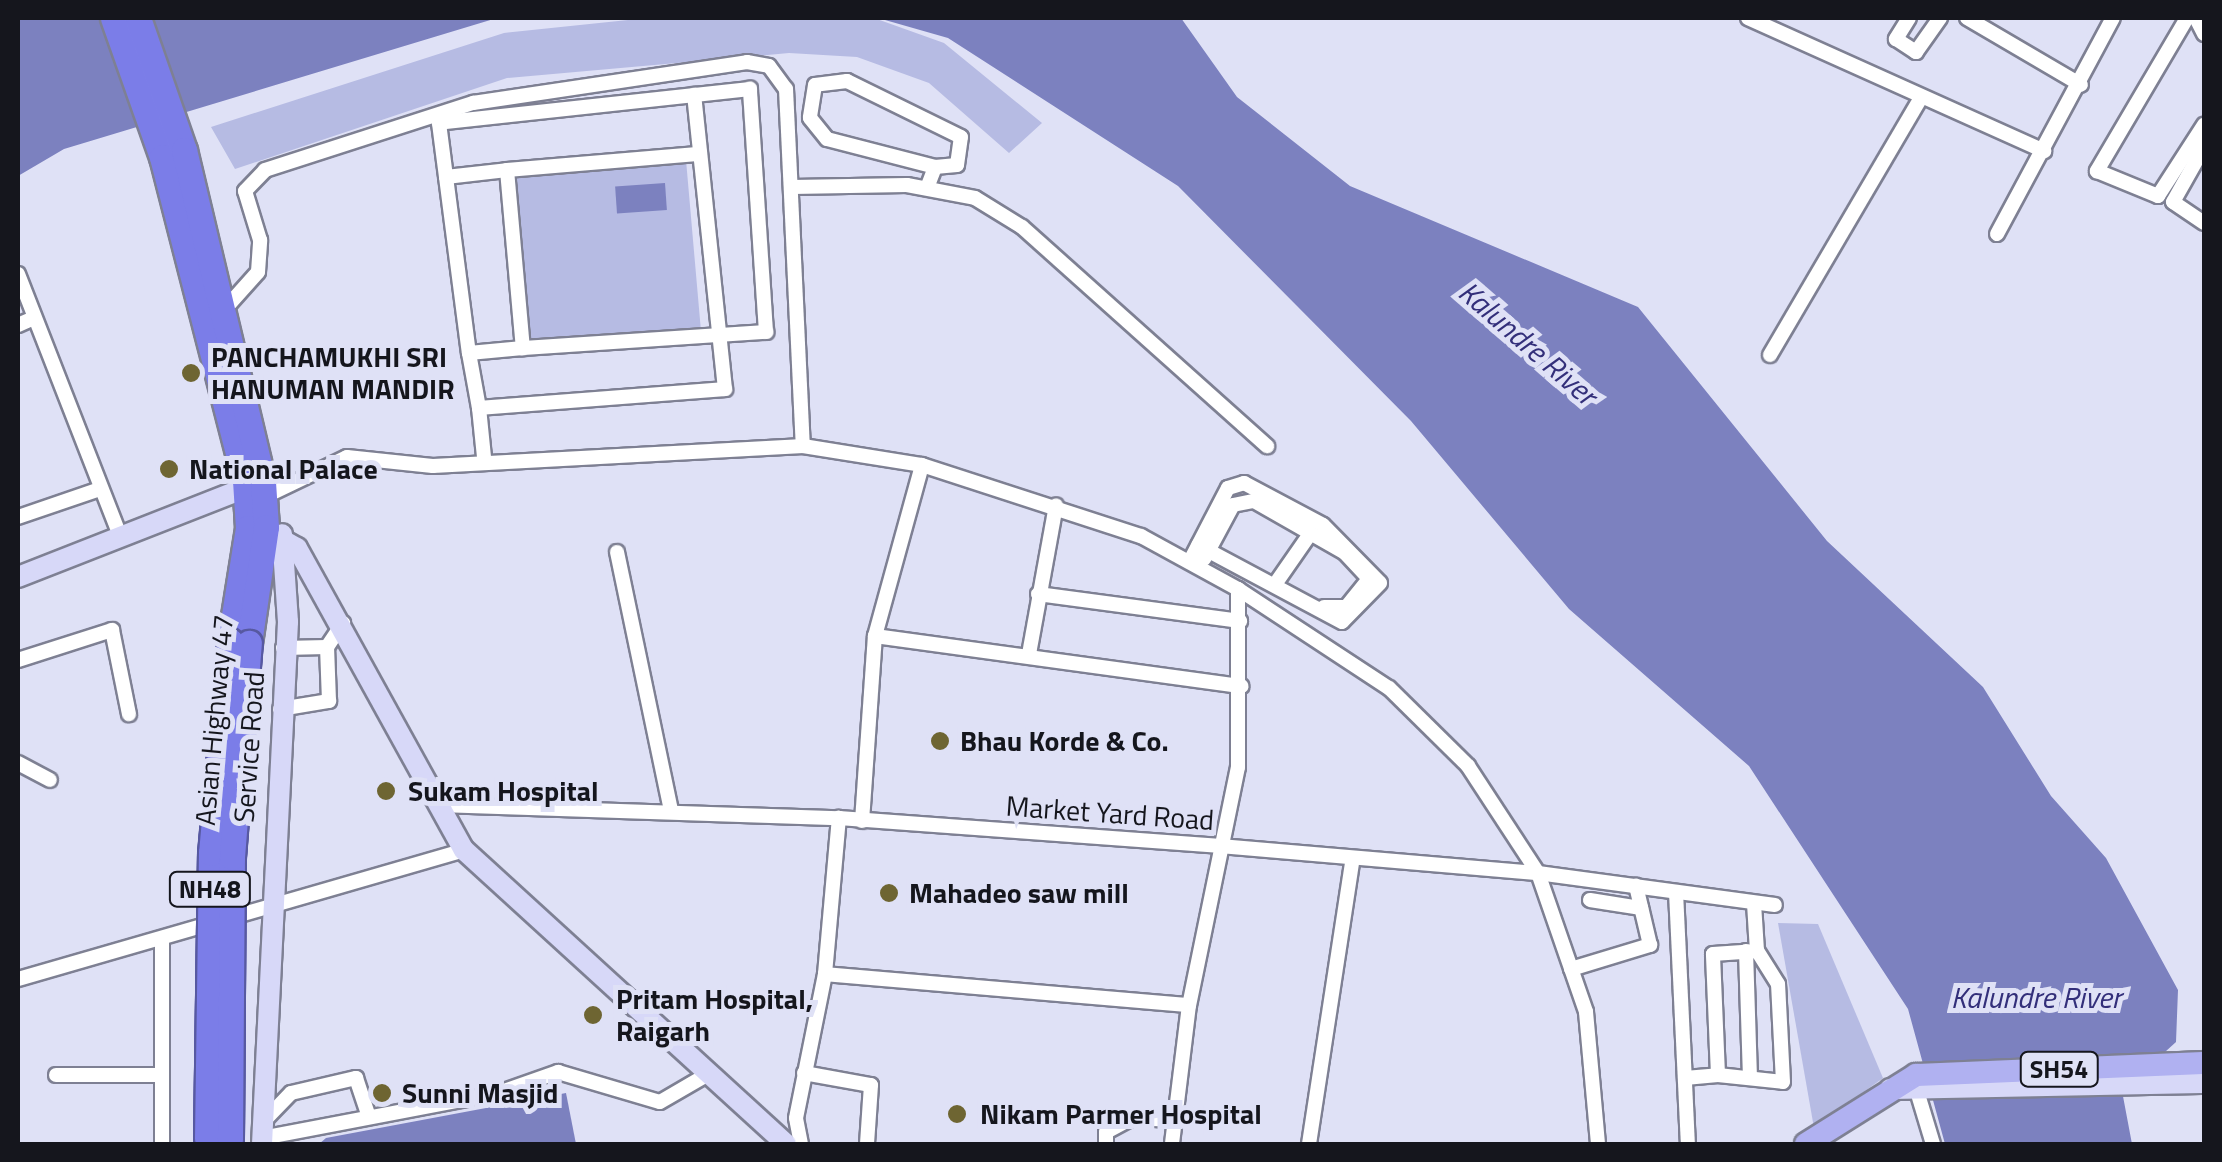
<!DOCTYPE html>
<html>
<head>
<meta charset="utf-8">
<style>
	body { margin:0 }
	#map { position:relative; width:2222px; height:1162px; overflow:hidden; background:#dfe1f6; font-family:"Titillium Web",sans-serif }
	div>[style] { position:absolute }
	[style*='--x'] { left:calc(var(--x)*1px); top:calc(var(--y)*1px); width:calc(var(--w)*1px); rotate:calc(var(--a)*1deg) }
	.green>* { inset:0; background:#b6bbe3; transform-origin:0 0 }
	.water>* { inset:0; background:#7c81bf; transform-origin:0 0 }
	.roads { filter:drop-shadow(2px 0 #7e8093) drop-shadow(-2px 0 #7e8093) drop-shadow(0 2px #7e8093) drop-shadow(0 -2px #7e8093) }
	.street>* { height:14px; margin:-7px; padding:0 7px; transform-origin:7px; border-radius:7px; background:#fff }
	.secondary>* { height:20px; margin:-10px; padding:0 10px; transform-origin:10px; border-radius:10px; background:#d7d8f8 }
	.primary>* { height:22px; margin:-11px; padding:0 11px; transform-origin:11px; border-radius:11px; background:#b0b1f1 }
	.highway>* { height:25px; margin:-12.5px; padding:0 12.5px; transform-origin:12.5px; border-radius:12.5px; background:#7b7de8 }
	.bridges { filter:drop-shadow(2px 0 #5759a1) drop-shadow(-2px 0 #5759a1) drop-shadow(0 2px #5759a1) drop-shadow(0 -2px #5759a1) }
	.highway-bridge>* { height:25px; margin:-12.5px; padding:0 12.5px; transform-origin:12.5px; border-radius:12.5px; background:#7b7de8 }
	.dots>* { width:28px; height:28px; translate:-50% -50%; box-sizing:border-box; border:5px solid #dfe1f6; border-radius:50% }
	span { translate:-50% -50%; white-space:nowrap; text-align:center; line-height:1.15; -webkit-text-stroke:10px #dfe1f6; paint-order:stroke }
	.shield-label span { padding:2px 8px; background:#dfe1f6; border:2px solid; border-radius:8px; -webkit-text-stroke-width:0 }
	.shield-label { font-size:25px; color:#15161d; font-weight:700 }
	.poi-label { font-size:28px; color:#15161d; font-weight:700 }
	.left { translate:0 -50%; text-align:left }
	.street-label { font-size:28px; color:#15161d }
	.water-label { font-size:30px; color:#332f7a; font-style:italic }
	.frame { position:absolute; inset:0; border:20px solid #15161d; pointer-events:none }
</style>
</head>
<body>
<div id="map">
	<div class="green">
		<i style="clip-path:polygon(647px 18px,874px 18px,944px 43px,1042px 123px,1009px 153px,929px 83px,857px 57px,789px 53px,507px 78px,235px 169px,211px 127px,504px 33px)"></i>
		<i style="left:686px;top:160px;width:168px;height:172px;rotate:85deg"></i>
		<i style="clip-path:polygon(1778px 923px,1818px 924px,1883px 1078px,1814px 1128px)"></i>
	</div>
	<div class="water">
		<i style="clip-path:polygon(18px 18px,497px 18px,64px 149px,18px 176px)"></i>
		<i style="clip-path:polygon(878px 18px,1181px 18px,1237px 97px,1350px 186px,1638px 307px,1827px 541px,1983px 687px,2051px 796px,2106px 858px,2178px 990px,2176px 1042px,2122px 1091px,2132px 1144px,1945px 1144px,1908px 1009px,1749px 766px,1569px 609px,1411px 421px,1178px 186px,948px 38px)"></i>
		<i style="left:665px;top:183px;width:27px;height:50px;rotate:86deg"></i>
		<i style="clip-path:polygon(566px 1093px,576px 1144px,319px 1144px,326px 1138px)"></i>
	</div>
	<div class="roads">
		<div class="street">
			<i style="--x:1748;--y:18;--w:325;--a:24.2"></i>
			<i style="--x:1909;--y:18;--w:25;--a:122"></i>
			<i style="--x:1896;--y:39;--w:24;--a:33"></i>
			<i style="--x:1916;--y:52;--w:42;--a:-54.8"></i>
			<i style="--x:1967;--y:18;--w:132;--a:30.4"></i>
			<i style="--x:2187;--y:18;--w:178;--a:120.5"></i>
			<i style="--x:2097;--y:171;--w:66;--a:22.3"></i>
			<i style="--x:2158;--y:196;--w:85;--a:-57.1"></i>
			<i style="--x:2196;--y:18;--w:18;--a:63"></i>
			<i style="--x:2204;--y:147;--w:63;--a:119.4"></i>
			<i style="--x:2173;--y:202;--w:37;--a:34"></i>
			<i style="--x:507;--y:170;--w:179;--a:84.9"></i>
			<i style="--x:523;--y:348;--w:244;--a:-3.8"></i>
			<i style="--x:766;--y:332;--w:244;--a:-93.8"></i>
			<i style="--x:750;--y:89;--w:313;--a:173.8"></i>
			<i style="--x:439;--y:123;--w:54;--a:82.6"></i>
			<i style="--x:446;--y:177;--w:61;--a:-6.5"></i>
			<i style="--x:507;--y:170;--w:191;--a:-4.8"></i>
			<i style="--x:446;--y:177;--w:177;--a:82.6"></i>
			<i style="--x:792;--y:187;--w:115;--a:-1"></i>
			<i style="--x:907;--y:185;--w:69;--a:10.8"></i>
			<i style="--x:975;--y:198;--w:55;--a:31.7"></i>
			<i style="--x:1022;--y:227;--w:329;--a:41.8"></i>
			<i style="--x:927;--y:188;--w:22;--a:-69"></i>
			<i style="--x:935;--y:167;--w:22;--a:-5"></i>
			<i style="--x:957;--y:165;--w:28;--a:-82"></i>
			<i style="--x:961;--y:137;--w:127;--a:-153.8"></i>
			<i style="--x:847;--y:81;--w:32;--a:173"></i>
			<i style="--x:815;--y:85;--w:33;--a:99"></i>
			<i style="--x:810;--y:118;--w:27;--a:51"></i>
			<i style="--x:827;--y:139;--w:112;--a:14.5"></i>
			<i style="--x:1997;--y:234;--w:245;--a:-61.8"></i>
			<i style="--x:18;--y:274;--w:281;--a:68.7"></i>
			<i style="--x:224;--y:310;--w:51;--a:-48.2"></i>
			<i style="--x:258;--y:272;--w:32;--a:-86"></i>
			<i style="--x:260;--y:240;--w:51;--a:-107"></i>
			<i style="--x:245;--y:191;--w:29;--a:-46"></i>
			<i style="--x:265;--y:170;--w:219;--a:-17.9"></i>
			<i style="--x:473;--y:103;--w:277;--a:-8.5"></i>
			<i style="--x:747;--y:62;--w:22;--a:10"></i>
			<i style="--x:769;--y:66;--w:29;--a:54"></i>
			<i style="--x:786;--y:89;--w:357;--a:87.3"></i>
			<i style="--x:18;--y:325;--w:17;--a:-24"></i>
			<i style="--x:1770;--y:355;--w:297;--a:-59.6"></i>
			<i style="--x:479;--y:408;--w:56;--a:-100.3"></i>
			<i style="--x:469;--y:353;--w:54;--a:-5.3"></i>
			<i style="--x:484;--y:457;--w:49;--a:-95.8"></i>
			<i style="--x:479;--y:408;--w:247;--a:-4.4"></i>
			<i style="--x:725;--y:389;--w:296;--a:-96"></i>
			<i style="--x:264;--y:497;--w:92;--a:-25.7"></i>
			<i style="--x:347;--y:457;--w:86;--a:6"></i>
			<i style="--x:433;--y:466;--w:371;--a:-3.1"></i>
			<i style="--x:803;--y:446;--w:121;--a:9.1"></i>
			<i style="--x:18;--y:517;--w:87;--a:-18.9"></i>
			<i style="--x:617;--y:552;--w:265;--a:78.2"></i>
			<i style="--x:1191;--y:559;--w:80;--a:-62.5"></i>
			<i style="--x:1228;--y:488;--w:17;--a:-17"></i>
			<i style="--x:1244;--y:483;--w:89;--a:28"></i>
			<i style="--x:1323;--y:525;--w:81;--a:45.5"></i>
			<i style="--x:1380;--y:583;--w:54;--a:134.3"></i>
			<i style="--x:1342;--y:622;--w:163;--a:-151.9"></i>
			<i style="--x:1204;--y:559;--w:61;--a:-61.8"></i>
			<i style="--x:1233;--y:505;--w:21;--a:-11"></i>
			<i style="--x:1254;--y:501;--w:105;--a:29.7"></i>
			<i style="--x:1345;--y:553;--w:35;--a:47"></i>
			<i style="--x:1369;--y:579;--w:36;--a:129"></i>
			<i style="--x:1346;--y:607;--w:22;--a:180"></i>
			<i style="--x:1278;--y:580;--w:56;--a:-55.2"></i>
			<i style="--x:1238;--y:589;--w:181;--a:33.3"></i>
			<i style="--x:1389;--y:688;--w:111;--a:44.6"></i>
			<i style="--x:1468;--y:766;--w:128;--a:56.8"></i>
			<i style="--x:1538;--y:873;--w:147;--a:70.9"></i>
			<i style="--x:1586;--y:1012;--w:133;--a:84.8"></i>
			<i style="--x:1038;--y:594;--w:204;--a:7.6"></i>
			<i style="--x:875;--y:636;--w:370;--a:7.8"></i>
			<i style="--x:283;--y:648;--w:44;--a:-1.3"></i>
			<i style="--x:1029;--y:654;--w:151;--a:-79.7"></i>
			<i style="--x:18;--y:660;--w:99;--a:-17.7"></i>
			<i style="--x:112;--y:630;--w:86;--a:78.6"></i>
			<i style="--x:280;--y:709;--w:50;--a:-9.3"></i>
			<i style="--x:329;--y:701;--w:54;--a:-92.1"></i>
			<i style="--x:327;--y:647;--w:29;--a:-56"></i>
			<i style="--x:18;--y:763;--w:36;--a:28"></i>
			<i style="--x:438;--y:805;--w:401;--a:1.9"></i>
			<i style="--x:839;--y:818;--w:383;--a:4.2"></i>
			<i style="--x:1221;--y:846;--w:318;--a:4.9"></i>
			<i style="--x:1538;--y:873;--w:239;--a:7.7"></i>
			<i style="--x:862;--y:821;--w:185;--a:-86"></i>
			<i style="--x:875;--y:636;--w:177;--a:-74.6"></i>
			<i style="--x:922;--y:465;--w:230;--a:18"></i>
			<i style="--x:1141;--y:536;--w:111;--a:28.7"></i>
			<i style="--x:1238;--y:589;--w:178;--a:90"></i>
			<i style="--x:1238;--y:767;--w:243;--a:101.6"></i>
			<i style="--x:1189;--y:1005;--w:140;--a:97"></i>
			<i style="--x:1676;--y:892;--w:252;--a:87.3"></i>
			<i style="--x:1590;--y:900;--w:52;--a:8.9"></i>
			<i style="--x:162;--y:941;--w:203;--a:90"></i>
			<i style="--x:1746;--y:951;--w:124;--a:88.2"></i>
			<i style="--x:1571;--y:969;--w:83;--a:-16.9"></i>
			<i style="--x:1650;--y:945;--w:61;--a:-103.3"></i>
			<i style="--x:825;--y:974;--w:365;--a:4.9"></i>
			<i style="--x:18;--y:979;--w:464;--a:-16.1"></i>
			<i style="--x:804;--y:1073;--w:68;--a:10.2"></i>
			<i style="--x:871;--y:1085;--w:59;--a:93.9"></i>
			<i style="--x:56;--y:1075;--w:106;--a:0"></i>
			<i style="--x:1718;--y:1075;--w:65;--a:6.1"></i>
			<i style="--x:1783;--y:1082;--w:98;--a:-92.9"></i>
			<i style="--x:1778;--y:984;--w:39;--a:-122"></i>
			<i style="--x:1685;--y:1078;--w:33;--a:-5"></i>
			<i style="--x:1718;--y:1075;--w:121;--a:-92.4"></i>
			<i style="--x:1713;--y:954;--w:44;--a:-3.9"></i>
			<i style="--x:1757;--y:951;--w:48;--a:-93.6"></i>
			<i style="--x:1917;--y:1091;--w:55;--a:73.2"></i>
			<i style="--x:264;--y:1121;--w:39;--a:-46"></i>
			<i style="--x:291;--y:1093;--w:67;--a:-13"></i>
			<i style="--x:356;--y:1078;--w:41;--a:71.6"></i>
			<i style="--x:262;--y:1138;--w:240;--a:-10.8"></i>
			<i style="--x:498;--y:1093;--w:64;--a:-19.3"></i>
			<i style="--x:558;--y:1072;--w:106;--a:16.4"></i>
			<i style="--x:660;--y:1102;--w:50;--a:-30.2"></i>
			<i style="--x:801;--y:1144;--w:26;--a:-101"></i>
			<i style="--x:796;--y:1118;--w:147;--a:-78.6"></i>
			<i style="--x:825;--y:974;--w:157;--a:-84.9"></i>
			<i style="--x:1106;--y:1144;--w:12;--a:-90"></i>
			<i style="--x:1106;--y:1132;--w:30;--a:-28"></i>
			<i style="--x:1132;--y:1118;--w:43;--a:2.7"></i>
			<i style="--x:1309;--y:1144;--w:284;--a:-81.3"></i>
		</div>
		<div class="secondary">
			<i style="--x:254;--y:524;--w:49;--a:29.2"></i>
			<i style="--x:297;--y:548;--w:345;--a:61.1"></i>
			<i style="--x:464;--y:850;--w:436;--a:42.4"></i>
			<i style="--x:18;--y:577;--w:258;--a:-21.4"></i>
			<i style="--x:1890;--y:1089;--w:314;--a:-1.1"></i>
			<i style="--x:262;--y:1144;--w:523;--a:-87.15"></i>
			<i style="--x:288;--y:622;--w:88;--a:-93.9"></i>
		</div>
		<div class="primary">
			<i style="--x:1806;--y:1144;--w:130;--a:-32.1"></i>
			<i style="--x:1916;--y:1075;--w:288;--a:-2.4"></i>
		</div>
		<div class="highway">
			<i style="--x:113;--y:18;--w:147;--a:70.6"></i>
			<i style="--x:162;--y:157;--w:333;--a:75.6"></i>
			<i style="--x:245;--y:480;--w:48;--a:86.4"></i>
			<i style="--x:248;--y:528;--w:114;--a:99.1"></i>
			<i style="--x:138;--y:18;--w:140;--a:70.8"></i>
			<i style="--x:184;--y:150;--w:341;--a:76.6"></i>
			<i style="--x:263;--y:482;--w:45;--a:86.2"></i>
			<i style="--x:266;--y:527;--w:117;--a:98.3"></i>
		</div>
	</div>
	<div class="bridges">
		<div class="highway-bridge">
			<i style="--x:207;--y:1138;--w:285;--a:-89.2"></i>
			<i style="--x:211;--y:853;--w:213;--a:-84.9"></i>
			<i style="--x:230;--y:1139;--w:282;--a:-89.6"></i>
			<i style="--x:232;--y:857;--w:215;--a:-85.5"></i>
		</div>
	</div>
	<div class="dots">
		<i style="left:191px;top:373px;background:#6e6532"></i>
		<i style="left:169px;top:469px;background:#6e6532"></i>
		<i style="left:940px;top:741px;background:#6e6532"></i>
		<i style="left:386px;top:791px;background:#6e6532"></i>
		<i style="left:889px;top:893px;background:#6e6532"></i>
		<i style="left:593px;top:1015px;background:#6e6532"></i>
		<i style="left:382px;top:1093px;background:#6e6532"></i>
		<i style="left:957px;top:1114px;background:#6e6532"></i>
	</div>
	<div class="shield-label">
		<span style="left:210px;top:889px">NH48</span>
		<span style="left:2059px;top:1069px">SH54</span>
	</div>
	<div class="poi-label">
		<span class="left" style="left:211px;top:373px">PANCHAMUKHI SRI<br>HANUMAN MANDIR</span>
		<span class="left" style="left:189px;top:469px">National Palace</span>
		<span class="left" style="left:960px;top:741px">Bhau Korde &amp; Co.</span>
		<span class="left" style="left:408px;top:791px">Sukam Hospital</span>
		<span class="left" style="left:909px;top:893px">Mahadeo saw mill</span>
		<span class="left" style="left:616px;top:1015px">Pritam Hospital,<br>Raigarh</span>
		<span class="left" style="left:402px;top:1093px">Sunni Masjid</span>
		<span class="left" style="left:980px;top:1114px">Nikam Parmer Hospital</span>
	</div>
	<div class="street-label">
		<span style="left:214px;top:720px;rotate:-85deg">Asian Highway 47</span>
		<span style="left:249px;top:747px;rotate:-86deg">Service Road</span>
		<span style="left:1110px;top:813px;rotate:4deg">Market Yard Road</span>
	</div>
	<div class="water-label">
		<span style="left:1528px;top:343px;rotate:41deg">Kalundre River</span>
		<span style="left:2036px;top:997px">Kalundre River</span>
	</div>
	<div class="frame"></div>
</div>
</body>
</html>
